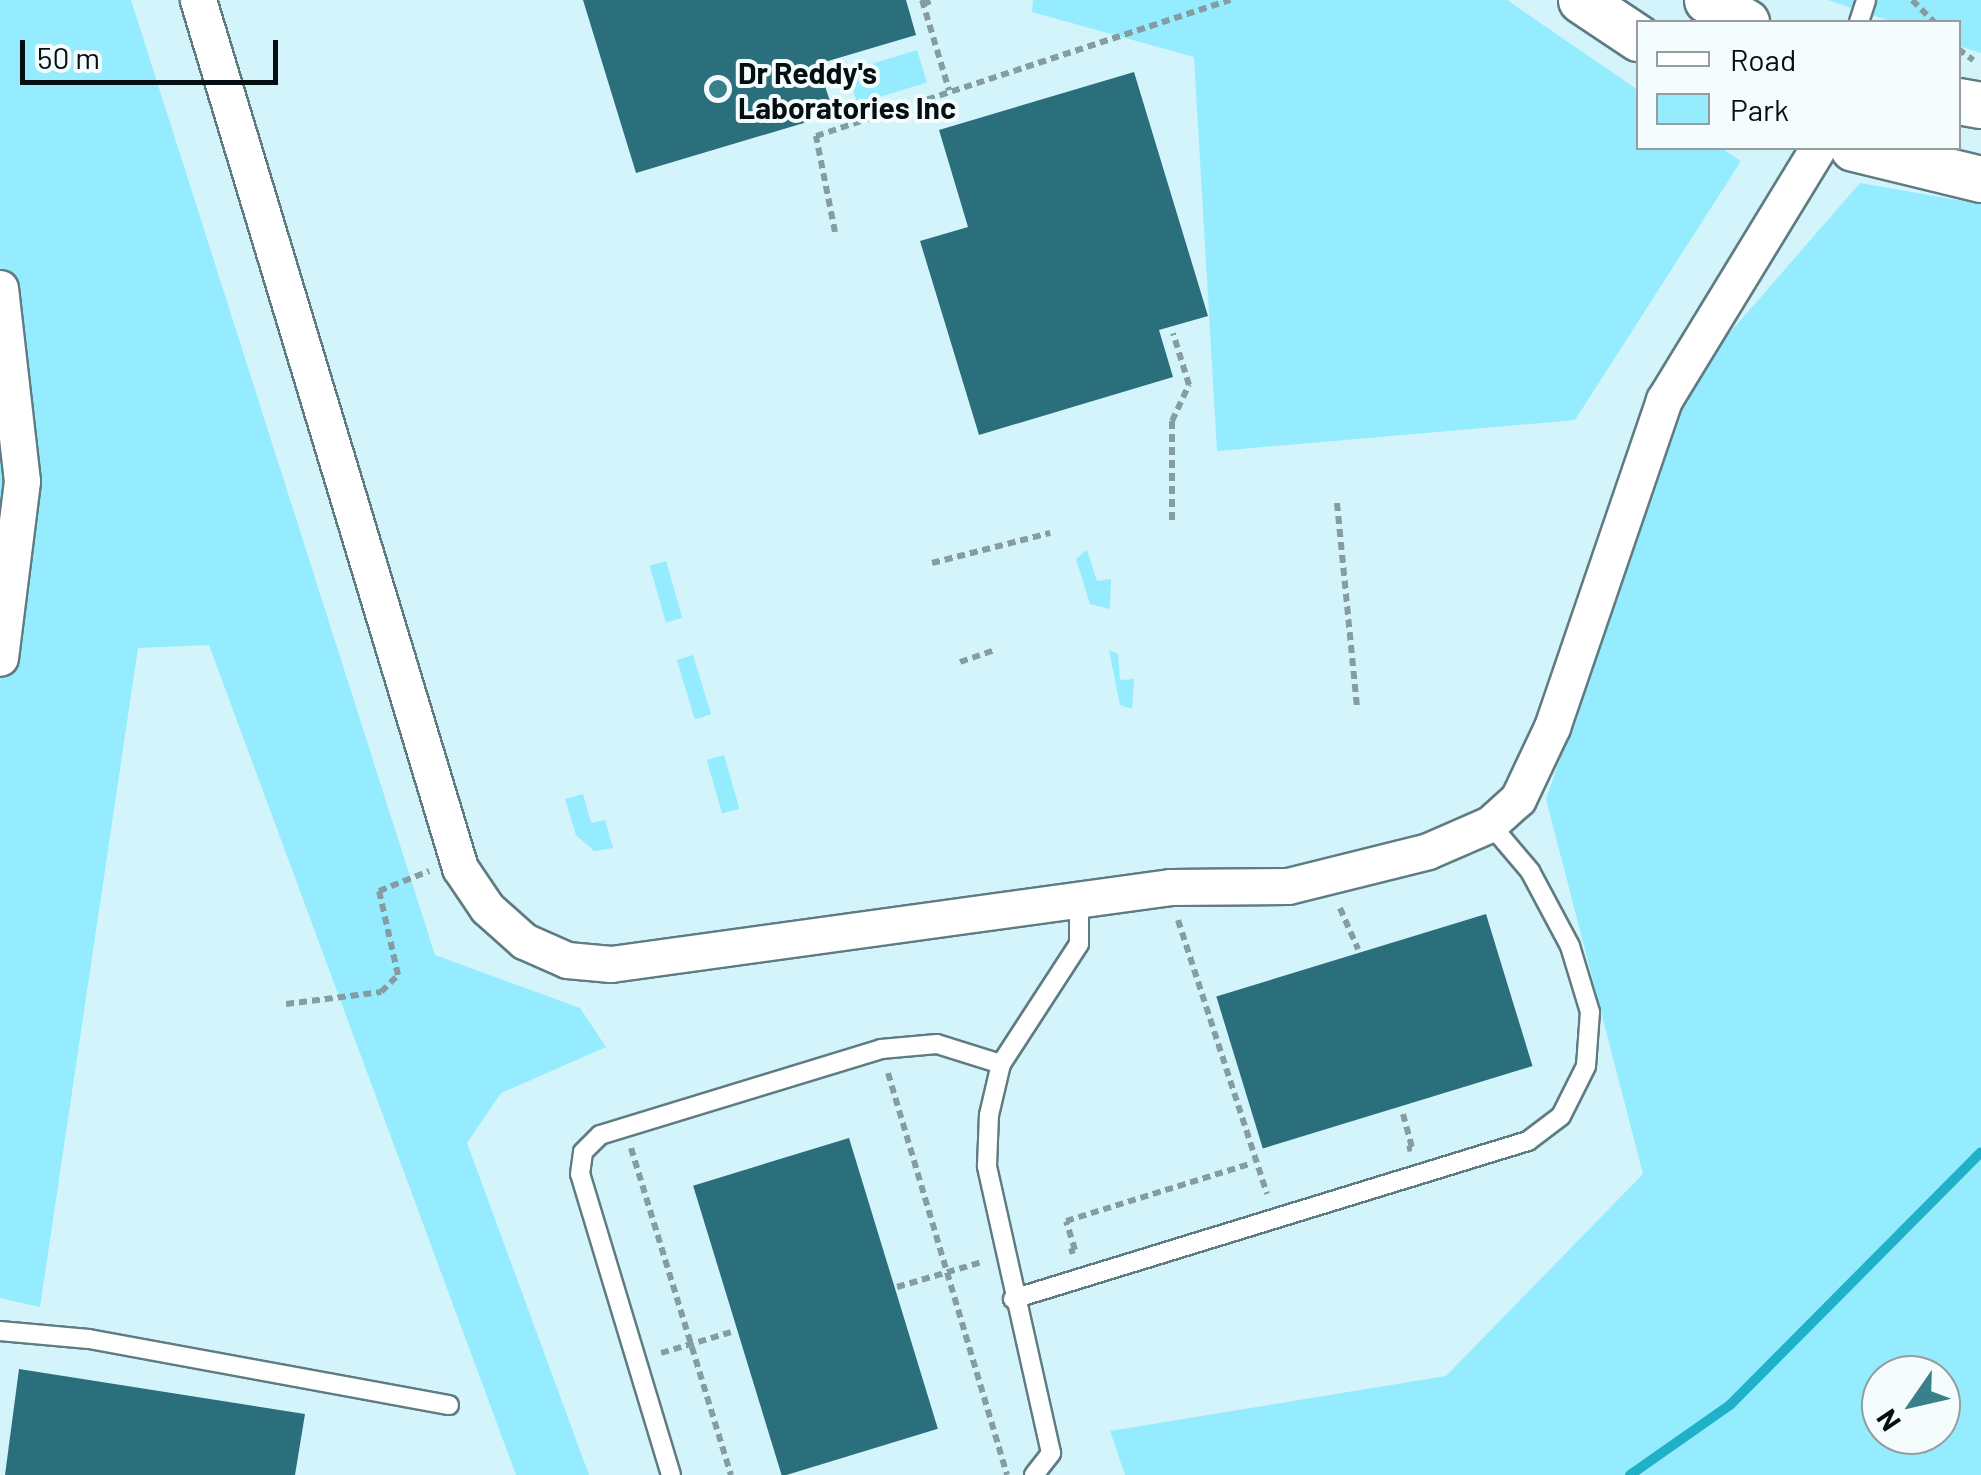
<!DOCTYPE html>
<html>
<head>
<meta charset="utf-8">
<style>
	body { margin:0 }
	#map { position:relative; width:1981px; height:1475px; overflow:hidden; background:#d3f4fb; font-family:Barlow,sans-serif }
	div>[style] { position:absolute }
	[style*='--x'] { left:calc(var(--x)*1px); top:calc(var(--y)*1px); width:calc(var(--w)*1px); rotate:calc(var(--a)*1deg) }
	.green>* { inset:0; background:#94ecfe; transform-origin:0 0 }
	.stream>* { height:10px; margin:-5px; padding:0 5px; transform-origin:5px; border-radius:5px; background:#20b1c9 }
	.building>* { inset:0; background:#2c6f7c; transform-origin:0 0 }
	.path>* { height:6px; margin-top:-3px; transform-origin:0; background:repeating-linear-gradient(90deg,#859da2 0 8px,transparent 0 13px) }
	.roads { filter:drop-shadow(2px 0 #5f7c82) drop-shadow(-2px 0 #5f7c82) drop-shadow(0 2px #5f7c82) drop-shadow(0 -2px #5f7c82) }
	.service>* { height:18px; margin:-9px; padding:0 9px; transform-origin:9px; border-radius:9px; background:#fff }
	.minor>* { height:35px; margin:-17.5px; padding:0 17.5px; transform-origin:17.5px; border-radius:17.5px; background:#fff }
	.tertiary>* { height:45px; margin:-22.5px; padding:0 22.5px; transform-origin:22.5px; border-radius:22.5px; background:#fff }
	.dots>* { width:28px; height:28px; translate:-50% -50%; box-sizing:border-box; border:5px solid #f5fcfd; border-radius:50% }
	span { translate:-50% -50%; white-space:nowrap; text-align:center; line-height:1.15; -webkit-text-stroke:8px #f5fcfd; paint-order:stroke }
	.poi-label { font-size:30px; color:#050f11; font-weight:700 }
	.left { translate:0 -50%; text-align:left }
	.legend { position:absolute; left:1636px; top:20px; width:325px; height:130px; box-sizing:border-box; background:#f5fcfd; border:2px solid #959d9f; margin:0; padding:12px 18px; list-style:none; font-size:30px; color:#050f11 }
	.legend li { display:flex; align-items:center; gap:20px; height:50px }
	.legend b { width:50px; border:2px solid #959d9f }
	.north { position:absolute; left:1861px; top:1355px; width:100px; height:100px; box-sizing:border-box; background:#f5fcfd; border:2px solid #959d9f; border-radius:50%; rotate:236deg; font-size:28px; font-weight:700; line-height:40px; text-align:center; color:#050f11 }
	.north::after { content:''; display:block; margin:auto; width:35px; height:45px; background:#3a7f8c; clip-path:polygon(50% 0,100% 100%,50% 72%,0 100%) }
	.scale { position:absolute; left:20px; top:40px; width:258px; height:45px; box-sizing:border-box; border:5px solid #050f11; border-top:0; padding-left:12px; font-size:30px; line-height:35px; white-space:nowrap; color:#050f11; -webkit-text-stroke:8px #f5fcfd; paint-order:stroke }
</style>
</head>
<body>
<div id="map">
	<div class="green">
		<i style="clip-path:polygon(0 0,131px 0,435px 955px,580px 1008px,606px 1047px,501px 1093px,467px 1143px,589px 1475px,516px 1475px,209px 645px,138px 648px,40px 1307px,0 1298px)"></i>
		<i style="clip-path:polygon(1033px 0,1507px 0,1638px 90px,1638px 148px,1721px 148px,1741px 161px,1575px 420px,1217px 451px,1194px 57px,1032px 12px)"></i>
		<i style="clip-path:polygon(1828px 0,1981px 0,1981px 53px,1959px 46px,1958px 22px,1892px 22px)"></i>
		<i style="left:917px;top:50px;width:34px;height:73px;rotate:73deg"></i>
		<i style="clip-path:polygon(evenodd,1860px 183px,1981px 204px,1981px 1475px,1125px 1475px,1110px 1431px,1446px 1376px,1643px 1174px,1546px 799px,1692px 376px,1860px 183px,1881px 1375px,1941px 1375px,1941px 1435px,1881px 1435px,1881px 1375px)"></i>
		<i style="clip-path:polygon(1087px 550px,1097px 581px,1111px 579px,1110px 609px,1090px 604px,1076px 559px)"></i>
		<i style="left:666px;top:561px;width:59px;height:17px;rotate:74deg"></i>
		<i style="clip-path:polygon(1109px 650px,1118px 654px,1120px 680px,1134px 679px,1132px 709px,1120px 705px)"></i>
		<i style="left:693px;top:655px;width:62px;height:17px;rotate:73deg"></i>
		<i style="left:724px;top:755px;width:56px;height:18px;rotate:74deg"></i>
		<i style="clip-path:polygon(583px 794px,591px 823px,605px 820px,613px 848px,594px 851px,576px 835px,565px 799px)"></i>
	</div>
	<div class="stream">
		<i style="--x:1630;--y:1475;--w:122;--a:-35"></i>
		<i style="--x:1730;--y:1405;--w:356;--a:-45.2"></i>
	</div>
	<div class="building">
		<i style="clip-path:polygon(583px 0,906px 0,916px 35px,818px 64px,834px 114px,636px 173px)"></i>
		<i style="clip-path:polygon(1134px 72px,1208px 316px,1159px 330px,1173px 377px,979px 435px,920px 241px,968px 227px,939px 130px)"></i>
		<i style="left:1486px;top:914px;width:159px;height:282px;rotate:73deg"></i>
		<i style="left:849px;top:1138px;width:304px;height:163px;rotate:73deg"></i>
		<i style="clip-path:polygon(19px 1369px,305px 1414px,295px 1475px,5px 1475px)"></i>
	</div>
	<div class="path">
		<i style="--x:922;--y:0;--w:94;--a:73.3"></i>
		<i style="--x:1912;--y:0;--w:31;--a:45"></i>
		<i style="--x:923;--y:4;--w:12;--a:-20"></i>
		<i style="--x:1958;--y:49;--w:19;--a:36"></i>
		<i style="--x:835;--y:232;--w:98;--a:-101.2"></i>
		<i style="--x:816;--y:136;--w:436;--a:-18.2"></i>
		<i style="--x:1337;--y:503;--w:206;--a:84.4"></i>
		<i style="--x:1172;--y:520;--w:99;--a:-90"></i>
		<i style="--x:1172;--y:421;--w:40;--a:-65"></i>
		<i style="--x:1189;--y:385;--w:54;--a:-107.1"></i>
		<i style="--x:932;--y:563;--w:122;--a:-14.3"></i>
		<i style="--x:960;--y:662;--w:36;--a:-19"></i>
		<i style="--x:1340;--y:908;--w:45;--a:66.3"></i>
		<i style="--x:1178;--y:920;--w:288;--a:72"></i>
		<i style="--x:286;--y:1004;--w:96;--a:-7.2"></i>
		<i style="--x:381;--y:992;--w:24;--a:-45"></i>
		<i style="--x:398;--y:975;--w:86;--a:-102.7"></i>
		<i style="--x:379;--y:891;--w:54;--a:-21.8"></i>
		<i style="--x:888;--y:1073;--w:419;--a:73.5"></i>
		<i style="--x:1403;--y:1114;--w:35;--a:75"></i>
		<i style="--x:1412;--y:1148;--w:5;--a:169"></i>
		<i style="--x:631;--y:1148;--w:342;--a:73"></i>
		<i style="--x:1069;--y:1252;--w:6;--a:-18"></i>
		<i style="--x:1075;--y:1250;--w:30;--a:-107"></i>
		<i style="--x:1066;--y:1221;--w:195;--a:-17.3"></i>
		<i style="--x:897;--y:1287;--w:89;--a:-16.4"></i>
		<i style="--x:661;--y:1353;--w:73;--a:-16.7"></i>
	</div>
	<div class="roads">
		<div class="service">
			<i style="--x:1859;--y:22;--w:23;--a:-72"></i>
			<i style="--x:1013;--y:1299;--w:539;--a:-17.06"></i>
			<i style="--x:1528;--y:1141;--w:41;--a:-37.1"></i>
			<i style="--x:1561;--y:1116;--w:56;--a:-63.4"></i>
			<i style="--x:1586;--y:1066;--w:54;--a:-85.8"></i>
			<i style="--x:1590;--y:1012;--w:69;--a:-106.9"></i>
			<i style="--x:1570;--y:946;--w:85;--a:-118.1"></i>
			<i style="--x:1530;--y:871;--w:62;--a:-130.4"></i>
			<i style="--x:0;--y:1331;--w:89;--a:5.1"></i>
			<i style="--x:89;--y:1339;--w:366;--a:10.4"></i>
			<i style="--x:671;--y:1475;--w:314;--a:-106.8"></i>
			<i style="--x:580;--y:1174;--w:22;--a:-82"></i>
			<i style="--x:583;--y:1152;--w:24;--a:-45"></i>
			<i style="--x:600;--y:1135;--w:294;--a:-17"></i>
			<i style="--x:881;--y:1049;--w:56;--a:-5.1"></i>
			<i style="--x:937;--y:1044;--w:67;--a:17.4"></i>
			<i style="--x:1034;--y:1475;--w:28;--a:-52"></i>
			<i style="--x:1051;--y:1453;--w:294;--a:-102.6"></i>
			<i style="--x:987;--y:1166;--w:51;--a:-87.8"></i>
			<i style="--x:989;--y:1115;--w:52;--a:-76.8"></i>
			<i style="--x:1001;--y:1064;--w:143;--a:-57"></i>
			<i style="--x:1079;--y:944;--w:46;--a:-90"></i>
		</div>
		<div class="minor">
			<i style="--x:198;--y:0;--w:907;--a:73.2"></i>
			<i style="--x:460;--y:868;--w:48;--a:56"></i>
			<i style="--x:487;--y:908;--w:50;--a:41.7"></i>
			<i style="--x:524;--y:941;--w:47;--a:23.8"></i>
			<i style="--x:567;--y:960;--w:44;--a:5.2"></i>
			<i style="--x:611;--y:964;--w:564;--a:-7.84"></i>
			<i style="--x:1170;--y:887;--w:118;--a:-0.5"></i>
			<i style="--x:1288;--y:886;--w:144;--a:-14"></i>
			<i style="--x:1428;--y:851;--w:68;--a:-23.5"></i>
			<i style="--x:1490;--y:824;--w:38;--a:-42"></i>
			<i style="--x:1518;--y:799;--w:80;--a:-64.7"></i>
			<i style="--x:1552;--y:727;--w:346;--a:-71.1"></i>
			<i style="--x:1664;--y:400;--w:295;--a:-58.6"></i>
			<i style="--x:0;--y:288;--w:194;--a:83.5"></i>
			<i style="--x:22;--y:481;--w:178;--a:97.1"></i>
		</div>
		<div class="tertiary">
			<i style="--x:1581;--y:0;--w:69;--a:33.7"></i>
			<i style="--x:1707;--y:0;--w:45;--a:29.4"></i>
			<i style="--x:1958;--y:101;--w:23;--a:10"></i>
			<i style="--x:1853;--y:148;--w:132;--a:13.6"></i>
		</div>
	</div>
	<div class="dots">
		<i style="left:718px;top:89px;background:#3a7f8c"></i>
	</div>
	<div class="poi-label">
		<span class="left" style="left:738px;top:89px">Dr Reddy's<br>Laboratories Inc</span>
	</div>
	<ul class="legend">
	<li><b style="height:12px;background:#fff"></b>Road</li>
	<li><b style="height:28px;background:#94ecfe"></b>Park</li>
	</ul>
	<div class="north">N</div>
	<div class="scale">50 m</div>
</div>
</body>
</html>
